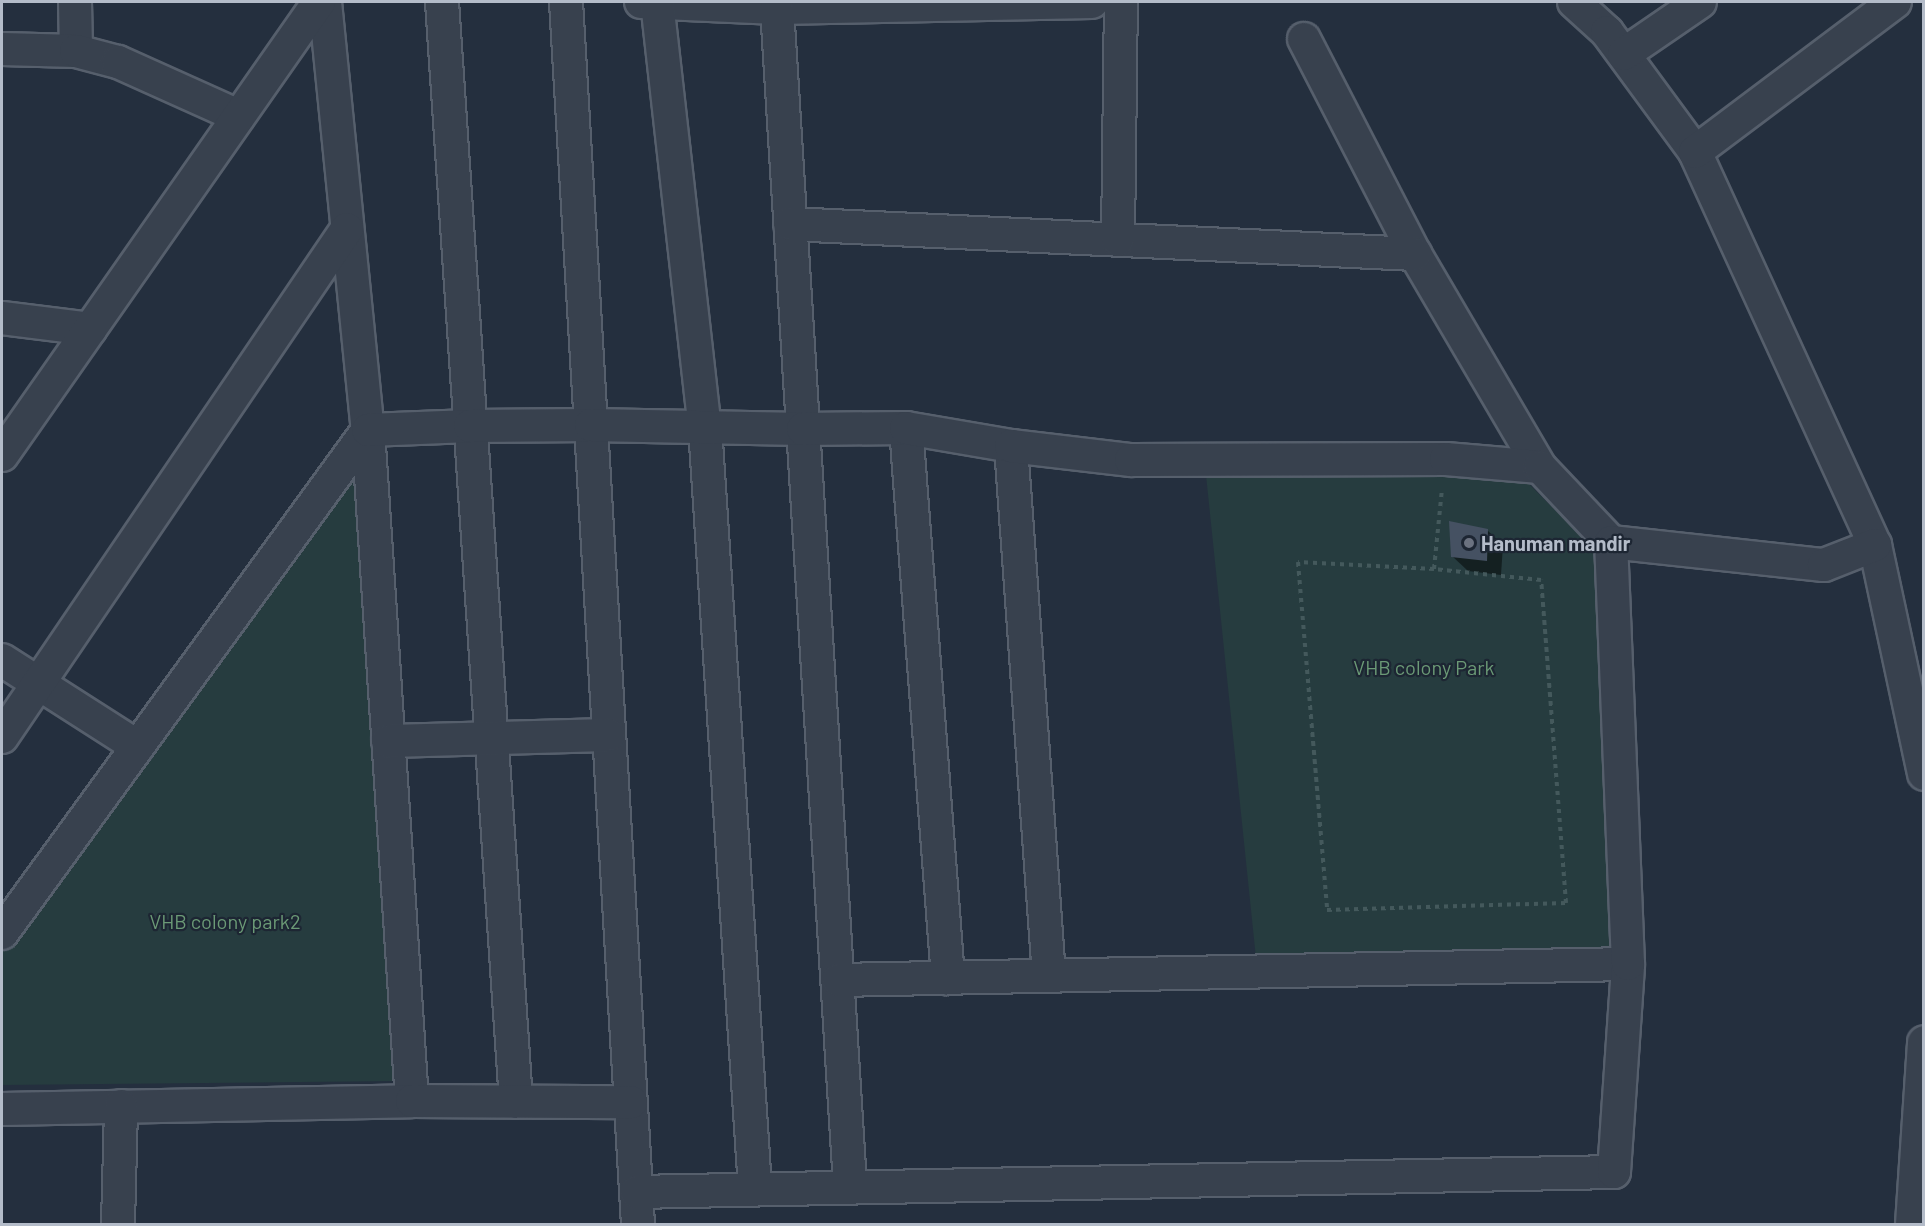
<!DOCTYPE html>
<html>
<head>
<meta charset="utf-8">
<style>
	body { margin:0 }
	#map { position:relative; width:1925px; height:1226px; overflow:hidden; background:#242f3e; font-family:Barlow,sans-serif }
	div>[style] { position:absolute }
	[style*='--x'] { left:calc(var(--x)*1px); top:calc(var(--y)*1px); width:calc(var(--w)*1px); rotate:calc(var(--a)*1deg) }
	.green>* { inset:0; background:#263c3f }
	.shadow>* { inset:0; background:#0007 }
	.building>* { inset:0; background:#455162 }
	.path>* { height:4px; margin-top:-2px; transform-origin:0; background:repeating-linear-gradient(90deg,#44595c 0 4.5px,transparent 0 9px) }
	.roads { filter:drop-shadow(2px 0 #565f6c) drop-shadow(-2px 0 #565f6c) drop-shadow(0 2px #565f6c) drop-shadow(0 -2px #565f6c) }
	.minor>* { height:32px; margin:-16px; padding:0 16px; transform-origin:16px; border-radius:16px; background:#38414e }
	.dots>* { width:16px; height:16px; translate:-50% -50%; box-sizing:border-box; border:3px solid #1d2633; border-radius:50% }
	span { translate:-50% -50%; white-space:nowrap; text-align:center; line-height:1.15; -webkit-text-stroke:4.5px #1d2633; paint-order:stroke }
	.poi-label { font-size:20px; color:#b4bcc9; font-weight:700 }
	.left { translate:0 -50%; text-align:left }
	.park-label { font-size:20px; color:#6b9a76 }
	.frame { position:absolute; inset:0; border:3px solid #b4bcc9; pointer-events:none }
</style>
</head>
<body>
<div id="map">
	<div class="green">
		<i style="clip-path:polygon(1509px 464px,1613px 568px,1644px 956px,1257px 968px,1206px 475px)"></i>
		<i style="clip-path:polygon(362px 468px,397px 1081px,2px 1085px,2px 951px,348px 479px)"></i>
	</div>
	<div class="shadow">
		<i style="clip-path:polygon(1487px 530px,1503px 545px,1501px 575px,1468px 571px,1452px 556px)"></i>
	</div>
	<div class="building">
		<i style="clip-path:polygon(1449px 521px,1488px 529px,1487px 561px,1451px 557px)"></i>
	</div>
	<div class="path">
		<i style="--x:1434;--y:569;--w:136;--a:-177.1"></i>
		<i style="--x:1298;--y:562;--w:349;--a:85.2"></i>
		<i style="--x:1327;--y:910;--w:239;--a:-1.7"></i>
		<i style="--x:1566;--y:903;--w:324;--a:-94.4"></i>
		<i style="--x:1541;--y:580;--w:108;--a:-174.1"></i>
		<i style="--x:1434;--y:569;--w:80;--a:-84.3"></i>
	</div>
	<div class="roads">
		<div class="minor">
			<i style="--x:75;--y:2;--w:49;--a:88.8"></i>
			<i style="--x:325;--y:2;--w:430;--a:84.3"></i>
			<i style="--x:368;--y:430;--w:672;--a:86.25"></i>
			<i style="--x:442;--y:2;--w:1102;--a:86.15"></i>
			<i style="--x:566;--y:2;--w:1224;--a:86.63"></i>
			<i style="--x:641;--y:2;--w:136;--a:2.5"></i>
			<i style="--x:777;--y:8;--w:315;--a:-1.1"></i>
			<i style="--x:657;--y:2;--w:428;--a:83.6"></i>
			<i style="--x:705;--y:427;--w:763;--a:86.24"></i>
			<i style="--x:1574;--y:2;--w:45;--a:42.3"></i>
			<i style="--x:1607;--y:32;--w:149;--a:53.7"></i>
			<i style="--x:1695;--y:152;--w:432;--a:65.4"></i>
			<i style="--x:1875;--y:545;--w:234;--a:77.9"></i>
			<i style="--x:777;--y:8;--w:1179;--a:86.45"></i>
			<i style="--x:1304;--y:39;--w:242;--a:62.7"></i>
			<i style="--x:1415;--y:254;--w:247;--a:59.6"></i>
			<i style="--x:2;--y:49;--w:74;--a:1.5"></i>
			<i style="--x:76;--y:51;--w:43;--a:14.7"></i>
			<i style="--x:118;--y:62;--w:132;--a:24.2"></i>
			<i style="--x:1624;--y:54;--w:92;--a:-34.4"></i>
			<i style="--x:1695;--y:152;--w:250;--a:-36.9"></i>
			<i style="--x:790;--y:224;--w:626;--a:2.75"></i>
			<i style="--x:1118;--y:240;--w:238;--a:-89.3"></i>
			<i style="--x:2;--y:318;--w:89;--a:7.1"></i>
			<i style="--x:906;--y:428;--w:552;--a:85.63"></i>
			<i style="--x:1011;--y:446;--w:531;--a:85.9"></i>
			<i style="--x:2;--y:455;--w:553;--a:-55.02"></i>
			<i style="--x:2;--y:660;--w:161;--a:32.6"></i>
			<i style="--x:2;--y:737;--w:614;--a:-55.82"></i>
			<i style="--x:388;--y:741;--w:221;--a:-1.6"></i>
			<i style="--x:2;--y:933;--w:622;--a:-53.96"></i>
			<i style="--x:368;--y:430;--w:102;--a:-2.2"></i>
			<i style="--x:470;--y:426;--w:121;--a:-0.5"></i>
			<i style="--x:591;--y:425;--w:212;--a:1.1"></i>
			<i style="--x:803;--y:429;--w:103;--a:-0.6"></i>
			<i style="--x:906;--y:428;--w:107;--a:9.7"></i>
			<i style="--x:1011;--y:446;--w:121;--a:6.7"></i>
			<i style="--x:1131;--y:460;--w:315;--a:-0.2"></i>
			<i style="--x:1446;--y:459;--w:94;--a:4.9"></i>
			<i style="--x:1540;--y:467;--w:103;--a:46.6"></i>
			<i style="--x:1611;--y:542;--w:214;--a:6.2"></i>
			<i style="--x:1824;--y:565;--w:55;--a:-21.4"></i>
			<i style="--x:838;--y:980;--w:790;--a:-1.16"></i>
			<i style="--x:2;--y:1109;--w:410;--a:-1.1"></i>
			<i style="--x:412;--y:1101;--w:219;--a:0.3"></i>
			<i style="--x:636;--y:1192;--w:978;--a:-1.17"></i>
			<i style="--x:1614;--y:1172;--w:208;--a:-86.1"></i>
			<i style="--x:1628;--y:964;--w:422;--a:-92.3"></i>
			<i style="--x:118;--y:1224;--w:118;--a:-88.5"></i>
			<i style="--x:1912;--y:1224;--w:182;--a:-86.2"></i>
		</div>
	</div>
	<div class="dots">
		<i style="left:1469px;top:543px;background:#6b7280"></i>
	</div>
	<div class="poi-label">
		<span class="left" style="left:1481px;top:543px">Hanuman mandir</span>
	</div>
	<div class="park-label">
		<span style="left:1424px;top:667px">VHB colony Park</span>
		<span style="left:225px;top:921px">VHB colony park2</span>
	</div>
	<div class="frame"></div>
</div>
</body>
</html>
